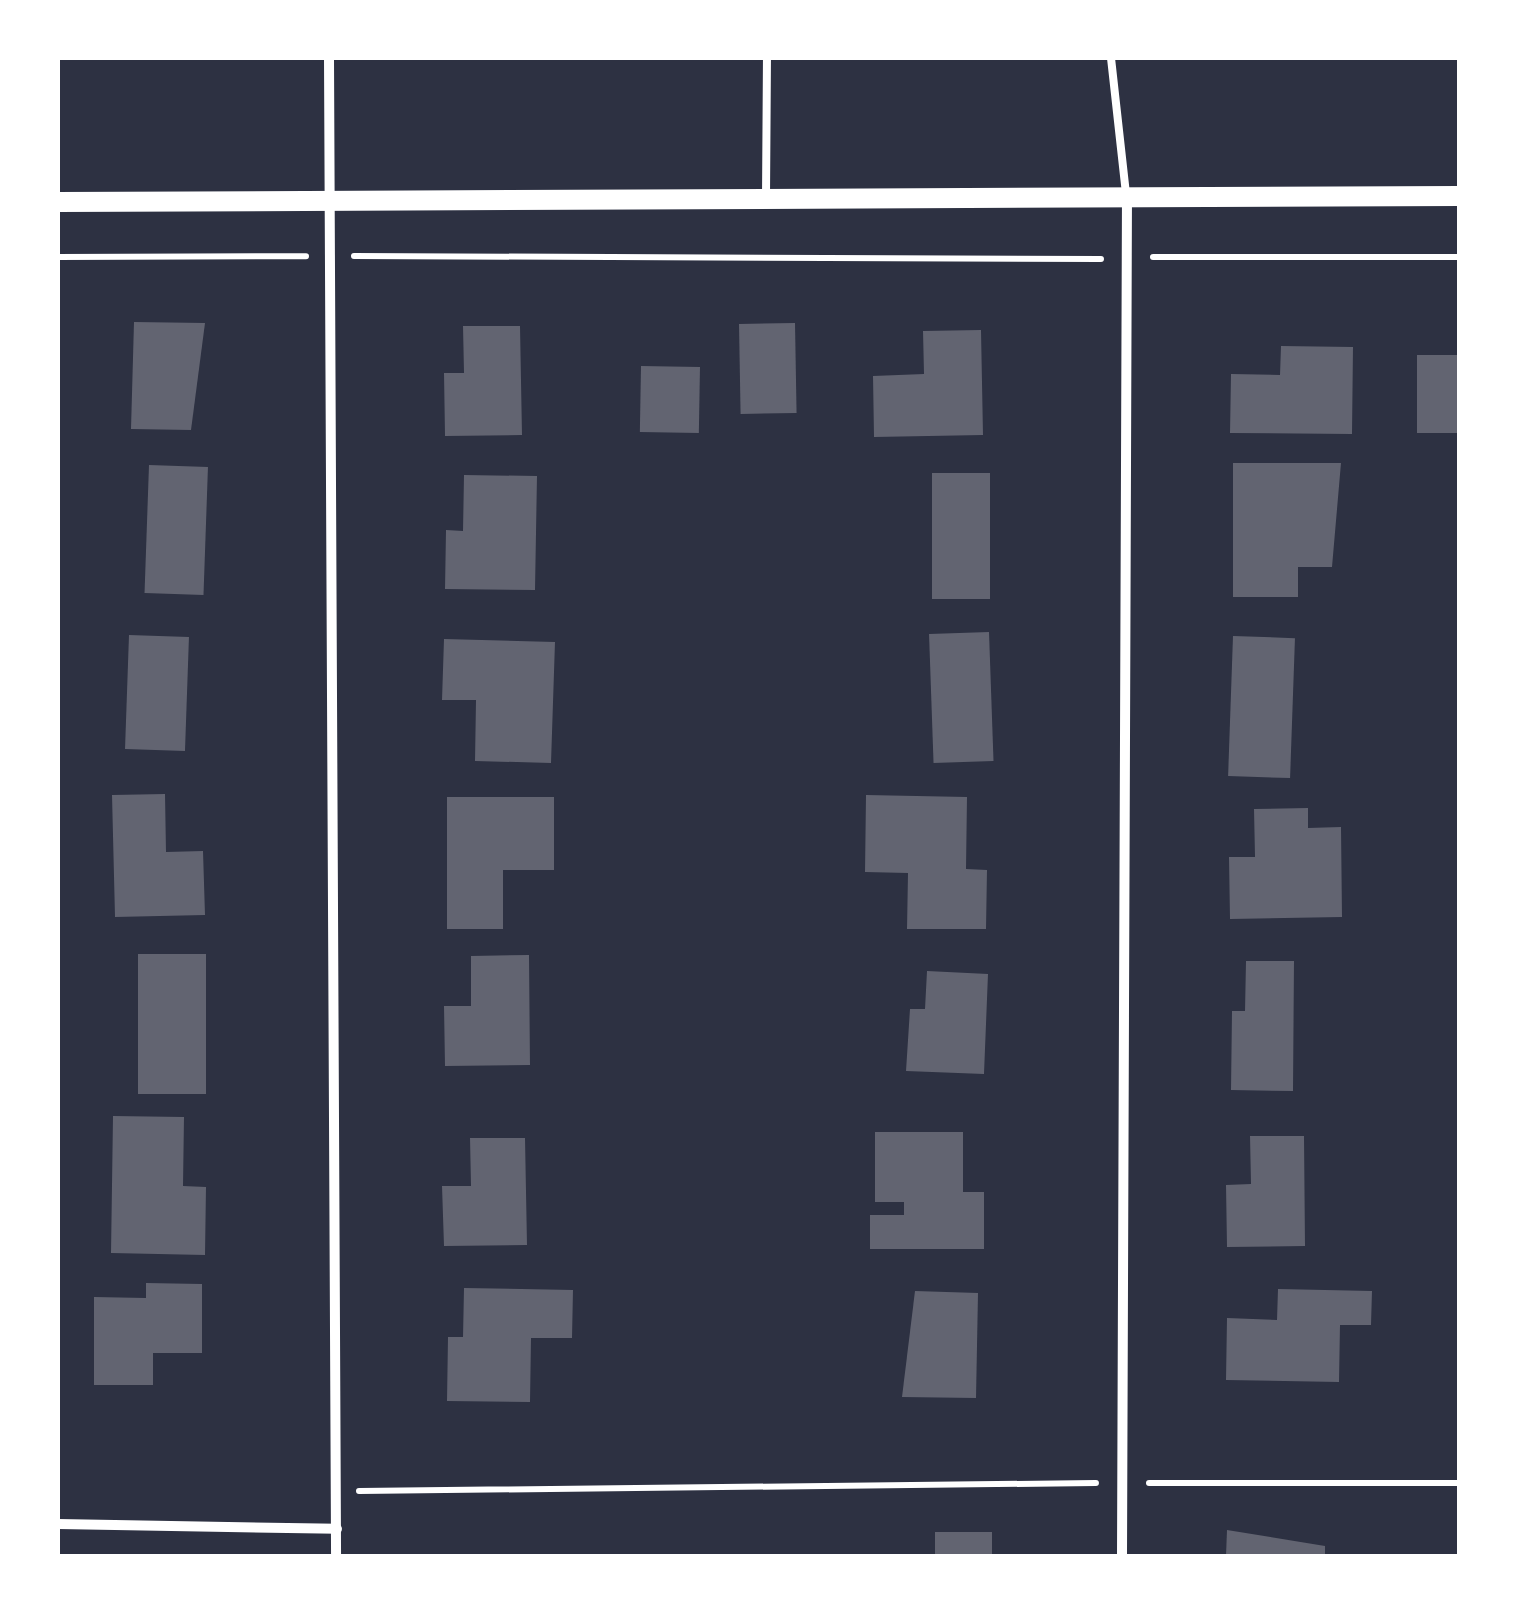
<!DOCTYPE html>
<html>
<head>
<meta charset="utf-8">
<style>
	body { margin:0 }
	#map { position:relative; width:1517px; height:1614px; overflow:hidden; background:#2d3142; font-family:"IBM Plex Sans",sans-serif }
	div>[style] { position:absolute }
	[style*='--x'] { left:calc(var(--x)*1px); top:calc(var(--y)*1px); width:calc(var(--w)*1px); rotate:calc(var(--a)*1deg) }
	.building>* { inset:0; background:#626471; transform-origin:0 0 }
	.path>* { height:6px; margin:-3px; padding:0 3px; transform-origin:3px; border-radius:3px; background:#fff }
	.service>* { height:8px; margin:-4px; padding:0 4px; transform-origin:4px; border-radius:4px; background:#fff }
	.minor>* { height:10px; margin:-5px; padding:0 5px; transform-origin:5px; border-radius:5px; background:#fff }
	.secondary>* { height:20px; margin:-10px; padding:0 10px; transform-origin:10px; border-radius:10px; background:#fff }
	span { translate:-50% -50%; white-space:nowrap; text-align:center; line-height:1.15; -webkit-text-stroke:8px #fff; paint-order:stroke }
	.frame { position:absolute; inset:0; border:60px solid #fff; pointer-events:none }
</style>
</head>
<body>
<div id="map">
	<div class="building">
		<i style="clip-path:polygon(134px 322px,205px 323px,191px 430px,131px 429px)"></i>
		<i style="left:795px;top:323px;width:90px;height:56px;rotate:89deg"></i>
		<i style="clip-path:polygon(463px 326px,520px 326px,522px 435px,445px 436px,444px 373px,464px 373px)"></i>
		<i style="clip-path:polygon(981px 330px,983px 435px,874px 437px,873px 376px,924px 374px,923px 331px)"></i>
		<i style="clip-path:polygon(1281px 346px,1353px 347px,1352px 434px,1230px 433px,1231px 374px,1280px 375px)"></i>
		<i style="left:1417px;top:355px;width:43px;height:78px"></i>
		<i style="left:641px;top:366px;width:59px;height:66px;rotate:1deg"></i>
		<i style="clip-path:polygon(1233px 463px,1341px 463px,1332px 567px,1298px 567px,1298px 597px,1233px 597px)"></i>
		<i style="left:149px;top:465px;width:59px;height:128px;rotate:2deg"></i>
		<i style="left:932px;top:473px;width:58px;height:126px"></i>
		<i style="clip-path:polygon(464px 475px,537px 476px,535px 590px,445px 589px,446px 530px,463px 531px)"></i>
		<i style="left:989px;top:632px;width:129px;height:60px;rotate:88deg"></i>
		<i style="left:129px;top:635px;width:60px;height:114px;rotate:2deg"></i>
		<i style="left:1233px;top:636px;width:62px;height:140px;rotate:2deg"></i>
		<i style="clip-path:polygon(444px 639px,555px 642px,551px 763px,475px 761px,476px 700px,442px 700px)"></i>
		<i style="clip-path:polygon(165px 794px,166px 852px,203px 851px,205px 915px,115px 917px,112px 795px)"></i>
		<i style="clip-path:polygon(866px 795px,967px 797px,966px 869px,987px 870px,986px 929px,907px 929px,908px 873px,865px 872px)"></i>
		<i style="clip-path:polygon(447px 797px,554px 797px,554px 870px,503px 870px,503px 929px,447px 929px)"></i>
		<i style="clip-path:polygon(1308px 808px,1308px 828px,1341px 827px,1342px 917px,1230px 919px,1229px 857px,1255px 857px,1254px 809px)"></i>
		<i style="left:138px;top:954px;width:68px;height:140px"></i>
		<i style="clip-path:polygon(529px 955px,530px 1065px,445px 1066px,444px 1006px,471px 1006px,471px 956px)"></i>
		<i style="clip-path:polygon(1246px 961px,1294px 961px,1293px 1091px,1231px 1090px,1232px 1011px,1245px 1011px)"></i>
		<i style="clip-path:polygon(927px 971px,988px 974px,984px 1074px,906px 1071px,910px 1009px,925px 1009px)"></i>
		<i style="clip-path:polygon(113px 1116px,184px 1117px,183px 1186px,206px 1187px,205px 1255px,111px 1253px)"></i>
		<i style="clip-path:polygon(875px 1132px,963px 1132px,963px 1192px,984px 1192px,984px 1249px,870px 1249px,870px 1215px,904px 1215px,904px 1202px,875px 1202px)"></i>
		<i style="clip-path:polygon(1250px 1136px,1304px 1136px,1305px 1246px,1227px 1247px,1226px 1185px,1251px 1184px)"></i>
		<i style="clip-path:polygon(470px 1138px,525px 1138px,527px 1245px,444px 1246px,442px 1186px,471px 1186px)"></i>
		<i style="clip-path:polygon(146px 1283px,202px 1284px,202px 1353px,153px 1353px,153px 1385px,94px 1385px,94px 1297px,146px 1298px)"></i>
		<i style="clip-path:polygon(464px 1288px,573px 1290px,572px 1338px,531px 1338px,530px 1402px,447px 1401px,448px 1337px,463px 1337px)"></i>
		<i style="clip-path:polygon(1278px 1289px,1372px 1291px,1371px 1325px,1340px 1325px,1339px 1382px,1226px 1380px,1227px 1318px,1277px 1320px)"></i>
		<i style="clip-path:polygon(915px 1291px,978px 1293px,976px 1398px,902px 1397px)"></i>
		<i style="clip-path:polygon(1227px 1530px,1325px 1546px,1325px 1556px,1226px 1556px)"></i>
		<i style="left:935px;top:1532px;width:57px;height:24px"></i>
	</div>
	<div class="path">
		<i style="--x:354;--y:256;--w:747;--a:0.23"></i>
		<i style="--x:58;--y:257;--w:248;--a:-0.2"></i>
		<i style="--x:1153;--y:257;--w:307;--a:0"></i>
		<i style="--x:1149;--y:1483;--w:311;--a:0"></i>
		<i style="--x:359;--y:1491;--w:737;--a:-0.62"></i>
	</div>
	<div class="service">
		<i style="--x:1111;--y:58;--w:137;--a:83.7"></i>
		<i style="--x:766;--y:197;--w:139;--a:-89.6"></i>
	</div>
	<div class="minor">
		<i style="--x:329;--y:58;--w:1498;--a:89.73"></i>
		<i style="--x:58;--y:1524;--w:279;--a:1"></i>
		<i style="--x:1122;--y:1556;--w:1357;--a:-89.79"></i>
	</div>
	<div class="secondary">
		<i style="--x:58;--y:202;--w:1402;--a:-0.25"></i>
	</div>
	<div class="frame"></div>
</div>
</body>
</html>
